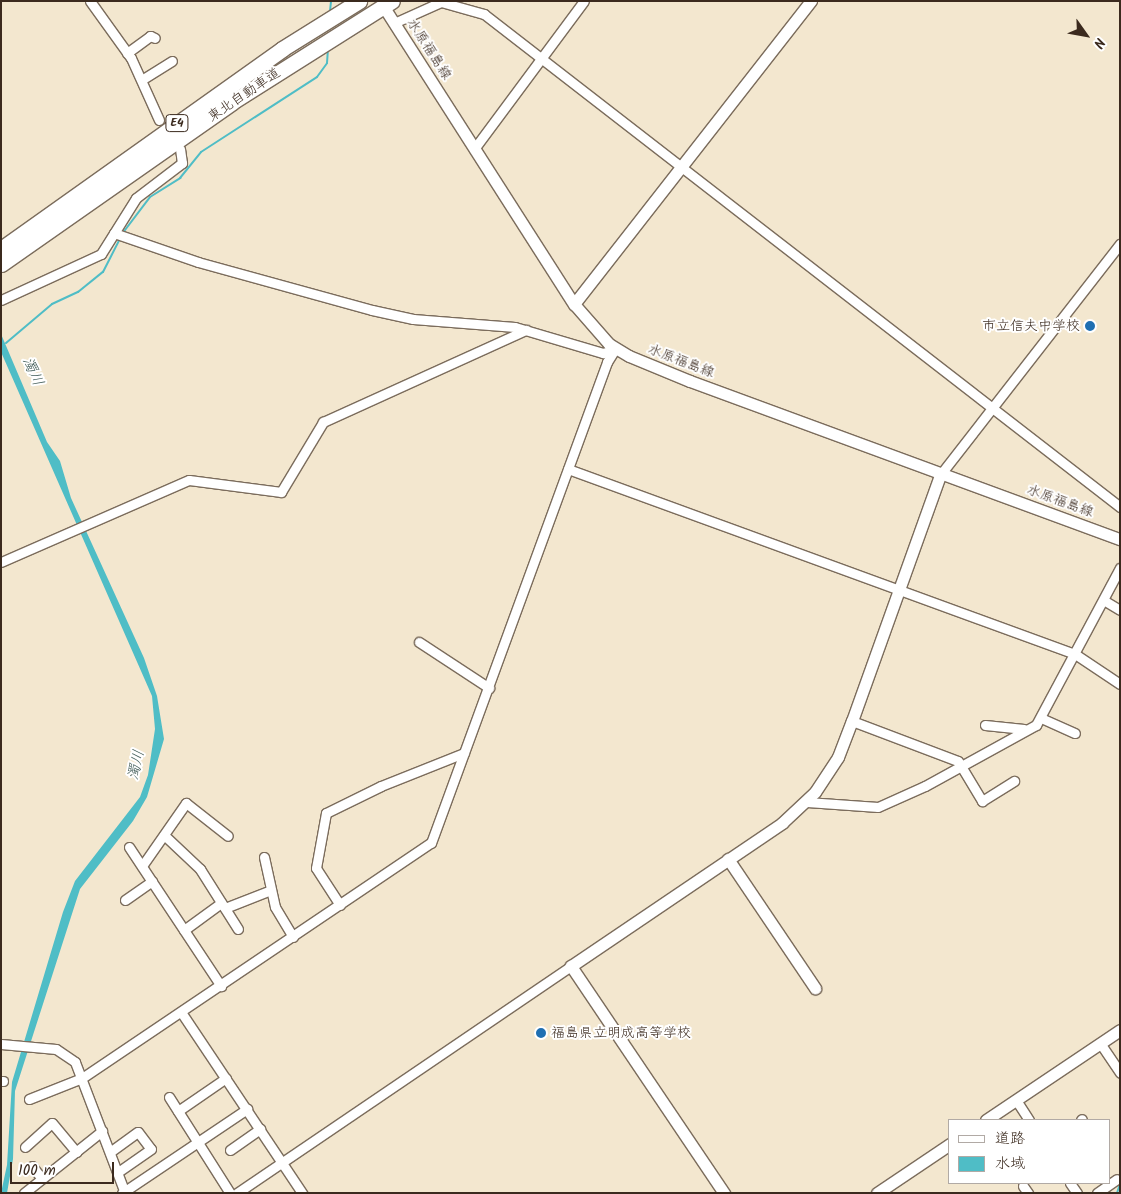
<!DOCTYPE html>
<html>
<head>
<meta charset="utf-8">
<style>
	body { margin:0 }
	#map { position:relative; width:1121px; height:1194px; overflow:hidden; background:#f3e7cf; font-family:Kalam,"Klee One",sans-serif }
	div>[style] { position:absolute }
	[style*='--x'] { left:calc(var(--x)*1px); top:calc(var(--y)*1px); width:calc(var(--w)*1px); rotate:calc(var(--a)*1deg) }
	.water>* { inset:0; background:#4fbdc6 }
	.stream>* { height:2px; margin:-1px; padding:0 1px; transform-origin:1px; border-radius:1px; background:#4fbdc6 }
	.roads { filter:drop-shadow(1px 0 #7b6c5c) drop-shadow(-1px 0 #7b6c5c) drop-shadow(0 1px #7b6c5c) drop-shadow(0 -1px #7b6c5c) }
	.street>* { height:9px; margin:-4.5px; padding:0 4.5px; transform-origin:4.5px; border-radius:4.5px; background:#fff }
	.secondary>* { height:11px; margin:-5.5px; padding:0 5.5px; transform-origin:5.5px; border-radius:5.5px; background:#fff }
	.highway>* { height:15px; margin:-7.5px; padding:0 7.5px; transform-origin:7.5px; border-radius:7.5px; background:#fff }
	.dots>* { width:14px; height:14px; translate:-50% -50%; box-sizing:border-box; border:2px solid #fff; border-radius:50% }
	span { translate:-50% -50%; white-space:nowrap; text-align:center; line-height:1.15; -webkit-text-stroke:4px #fff; paint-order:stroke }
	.shield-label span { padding:1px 4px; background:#fff; border:1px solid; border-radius:4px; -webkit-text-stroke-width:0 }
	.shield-label { font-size:12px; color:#3b2a1e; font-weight:700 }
	.street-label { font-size:14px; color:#3b2a1e }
	.poi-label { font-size:14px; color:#3b2a1e }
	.right { translate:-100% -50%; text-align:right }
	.left { translate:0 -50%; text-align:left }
	.water-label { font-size:15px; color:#425d59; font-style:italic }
	.frame { position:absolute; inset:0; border:2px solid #3b2a1e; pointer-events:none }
	.legend { position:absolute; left:948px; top:1119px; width:162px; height:65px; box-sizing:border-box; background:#fff; border:1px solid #b1aaa5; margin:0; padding:6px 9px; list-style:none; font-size:15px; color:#3b2a1e }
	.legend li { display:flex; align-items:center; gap:10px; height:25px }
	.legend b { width:25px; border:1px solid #b1aaa5 }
	.north { position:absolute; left:1061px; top:10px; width:50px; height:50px; -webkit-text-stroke:4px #fff; paint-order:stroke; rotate:122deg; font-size:14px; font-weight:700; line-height:20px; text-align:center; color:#3b2a1e }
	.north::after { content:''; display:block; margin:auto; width:18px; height:22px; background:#3b2a1e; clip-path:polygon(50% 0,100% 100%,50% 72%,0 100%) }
	.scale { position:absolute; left:10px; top:1162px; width:104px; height:22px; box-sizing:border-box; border:2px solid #3b2a1e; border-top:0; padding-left:6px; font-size:15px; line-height:18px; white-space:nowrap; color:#3b2a1e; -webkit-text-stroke:4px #fff; paint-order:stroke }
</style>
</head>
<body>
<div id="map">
	<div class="water">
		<i style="clip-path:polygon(1px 334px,47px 442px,60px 461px,71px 498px,144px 658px,157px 696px,164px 739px,147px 797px,133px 821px,80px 889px,15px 1091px,13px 1159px,7px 1193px,1px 1193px,7px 1165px,12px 1082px,63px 912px,75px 881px,140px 797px,148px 775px,155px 729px,152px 696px,1px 352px)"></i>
	</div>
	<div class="stream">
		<i style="--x:330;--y:11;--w:10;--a:-84"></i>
		<i style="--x:122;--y:234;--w:46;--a:-52.9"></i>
		<i style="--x:150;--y:197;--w:36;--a:-32"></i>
		<i style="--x:180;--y:178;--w:33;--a:-51"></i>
		<i style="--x:201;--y:152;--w:138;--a:-32.9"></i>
		<i style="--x:317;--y:77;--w:17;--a:-54"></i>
		<i style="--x:327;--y:63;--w:14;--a:-86"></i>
		<i style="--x:6;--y:343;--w:60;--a:-40.3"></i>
		<i style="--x:52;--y:304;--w:29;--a:-25"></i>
		<i style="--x:78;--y:292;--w:32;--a:-39"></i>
		<i style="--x:103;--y:272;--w:38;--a:-63"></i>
		<i style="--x:1117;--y:1193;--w:9;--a:-72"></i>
	</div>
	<div class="roads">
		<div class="street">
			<i style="--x:90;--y:1;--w:70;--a:54.3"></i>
			<i style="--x:131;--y:58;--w:68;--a:65.7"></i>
			<i style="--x:394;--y:23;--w:51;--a:-24.1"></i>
			<i style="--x:441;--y:2;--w:45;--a:15.6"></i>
			<i style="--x:484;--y:14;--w:805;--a:37.78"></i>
			<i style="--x:127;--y:53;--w:29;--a:-36"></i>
			<i style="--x:150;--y:36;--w:5;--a:22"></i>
			<i style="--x:143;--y:79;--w:34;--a:-32"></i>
			<i style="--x:474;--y:149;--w:184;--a:-53.4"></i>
			<i style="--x:114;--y:233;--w:89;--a:19"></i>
			<i style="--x:198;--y:262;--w:180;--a:15.4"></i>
			<i style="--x:372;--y:310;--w:42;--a:12.4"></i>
			<i style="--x:413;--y:319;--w:102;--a:4.5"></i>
			<i style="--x:515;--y:327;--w:92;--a:16.5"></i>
			<i style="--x:603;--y:353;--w:13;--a:-18"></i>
			<i style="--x:1;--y:300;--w:110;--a:-24.7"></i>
			<i style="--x:101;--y:254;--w:66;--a:-58"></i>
			<i style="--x:136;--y:198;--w:58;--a:-37.3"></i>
			<i style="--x:182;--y:163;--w:14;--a:-98"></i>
			<i style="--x:568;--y:469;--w:540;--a:20.05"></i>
			<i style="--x:1075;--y:654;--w:54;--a:33.7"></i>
			<i style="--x:940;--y:475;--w:293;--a:-52.1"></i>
			<i style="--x:1;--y:562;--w:205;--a:-23.6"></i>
			<i style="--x:189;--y:480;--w:93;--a:7.4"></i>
			<i style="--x:281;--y:492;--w:82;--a:-59"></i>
			<i style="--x:323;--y:422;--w:223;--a:-24.4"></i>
			<i style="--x:1105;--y:601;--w:17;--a:31"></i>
			<i style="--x:419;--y:642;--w:84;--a:33.3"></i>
			<i style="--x:1041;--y:718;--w:37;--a:24"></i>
			<i style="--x:852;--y:721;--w:113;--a:20.7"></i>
			<i style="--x:958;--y:761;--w:47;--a:59"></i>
			<i style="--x:982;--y:801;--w:38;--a:-32"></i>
			<i style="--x:985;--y:725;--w:39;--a:6"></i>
			<i style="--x:807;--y:802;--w:71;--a:4"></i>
			<i style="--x:878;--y:807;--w:51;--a:-24.1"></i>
			<i style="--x:925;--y:786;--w:127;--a:-28.8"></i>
			<i style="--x:1036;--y:725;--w:178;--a:-61.9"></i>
			<i style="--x:164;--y:835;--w:50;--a:43.4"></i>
			<i style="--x:200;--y:869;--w:71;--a:57.7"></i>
			<i style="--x:129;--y:847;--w:167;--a:56.5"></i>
			<i style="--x:264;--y:857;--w:51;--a:77.6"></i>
			<i style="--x:275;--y:907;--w:35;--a:59"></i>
			<i style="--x:142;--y:866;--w:77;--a:-55.1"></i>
			<i style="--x:186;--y:803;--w:53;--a:38.2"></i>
			<i style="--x:125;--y:900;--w:33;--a:-35"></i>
			<i style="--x:340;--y:905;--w:44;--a:-123"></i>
			<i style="--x:316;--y:868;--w:56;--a:-79.7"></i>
			<i style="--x:326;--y:813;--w:61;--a:-26.1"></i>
			<i style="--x:381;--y:786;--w:89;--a:-21.7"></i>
			<i style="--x:225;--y:908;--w:49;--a:-21.4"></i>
			<i style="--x:184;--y:930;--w:46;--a:-36.1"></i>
			<i style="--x:181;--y:1012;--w:218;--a:56.2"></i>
			<i style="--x:1100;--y:1043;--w:36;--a:56"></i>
			<i style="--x:1;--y:1044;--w:55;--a:5.2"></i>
			<i style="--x:56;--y:1049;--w:23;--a:34"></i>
			<i style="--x:75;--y:1062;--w:140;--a:69.1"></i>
			<i style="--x:1;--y:1081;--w:2;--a:0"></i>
			<i style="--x:169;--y:1097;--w:114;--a:57.6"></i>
			<i style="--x:29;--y:1099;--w:57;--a:-21.6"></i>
			<i style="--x:82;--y:1078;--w:421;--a:-34"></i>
			<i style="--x:431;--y:843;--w:512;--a:-69.9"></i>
			<i style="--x:607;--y:362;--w:15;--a:-58"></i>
			<i style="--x:1016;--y:1100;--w:24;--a:57"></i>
			<i style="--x:178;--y:1111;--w:58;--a:-34.5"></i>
			<i style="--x:1081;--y:1120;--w:1;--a:-45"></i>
			<i style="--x:25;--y:1147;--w:36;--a:-42"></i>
			<i style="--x:52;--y:1123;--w:38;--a:50"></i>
			<i style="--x:230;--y:1150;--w:37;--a:-35"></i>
			<i style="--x:110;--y:1152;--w:34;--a:-36"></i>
			<i style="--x:138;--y:1132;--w:21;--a:53"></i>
			<i style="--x:151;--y:1149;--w:40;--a:145.1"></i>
			<i style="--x:32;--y:1166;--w:16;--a:52"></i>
			<i style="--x:1070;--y:1183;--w:12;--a:55"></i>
			<i style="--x:1023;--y:1186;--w:9;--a:54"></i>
			<i style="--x:24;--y:1193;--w:100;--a:-38.5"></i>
			<i style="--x:122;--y:1193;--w:151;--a:-33.9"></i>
			<i style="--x:237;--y:1193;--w:404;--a:-34.2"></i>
			<i style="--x:1097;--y:1193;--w:24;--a:-35"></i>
		</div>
		<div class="secondary">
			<i style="--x:387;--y:12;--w:347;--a:57.4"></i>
			<i style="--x:574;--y:304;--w:53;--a:48.8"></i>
			<i style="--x:609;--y:344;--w:23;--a:31"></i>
			<i style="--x:629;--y:356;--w:66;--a:22.3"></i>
			<i style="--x:690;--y:381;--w:458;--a:20.2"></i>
			<i style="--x:574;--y:304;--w:385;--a:-52"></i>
			<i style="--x:728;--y:859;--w:156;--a:56"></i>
			<i style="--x:986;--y:1120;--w:161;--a:-33.9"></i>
			<i style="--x:724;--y:1193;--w:274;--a:-124"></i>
			<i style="--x:571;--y:966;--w:255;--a:-34.1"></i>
			<i style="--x:782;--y:823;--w:45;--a:-43.2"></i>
			<i style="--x:815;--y:792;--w:42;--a:-56.7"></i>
			<i style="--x:838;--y:757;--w:39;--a:-69"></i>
			<i style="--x:852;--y:721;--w:261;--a:-70.3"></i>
			<i style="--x:877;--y:1193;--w:88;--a:-33.9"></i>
		</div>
		<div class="highway">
			<i style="--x:1;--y:249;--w:345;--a:-35.4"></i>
			<i style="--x:282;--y:49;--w:91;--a:-31.9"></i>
			<i style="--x:1;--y:264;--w:282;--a:-35"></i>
			<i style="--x:232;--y:102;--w:189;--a:-32.3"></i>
		</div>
	</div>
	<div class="dots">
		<i style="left:1090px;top:326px;background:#1f6fb2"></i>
		<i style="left:541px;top:1033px;background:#1f6fb2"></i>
	</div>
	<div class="shield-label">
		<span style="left:177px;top:123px">E4</span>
	</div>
	<div class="street-label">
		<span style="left:429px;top:49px;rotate:57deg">水原福島線</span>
		<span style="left:244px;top:95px;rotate:-34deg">東北自動車道</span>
		<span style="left:681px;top:361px;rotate:21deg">水原福島線</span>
		<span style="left:1060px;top:501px;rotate:20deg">水原福島線</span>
	</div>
	<div class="poi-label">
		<span class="right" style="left:1080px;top:326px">市立信夫中学校</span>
		<span class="left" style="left:551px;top:1033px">福島県立明成高等学校</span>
	</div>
	<div class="water-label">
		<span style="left:32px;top:372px;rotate:66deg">濁川</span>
		<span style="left:137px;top:765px;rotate:-77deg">濁川</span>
	</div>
	<div class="frame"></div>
	<ul class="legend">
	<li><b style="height:6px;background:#fff"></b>道路</li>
	<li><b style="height:14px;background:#4fbdc6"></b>水域</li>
	</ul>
	<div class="north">N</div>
	<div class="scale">100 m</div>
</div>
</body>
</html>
